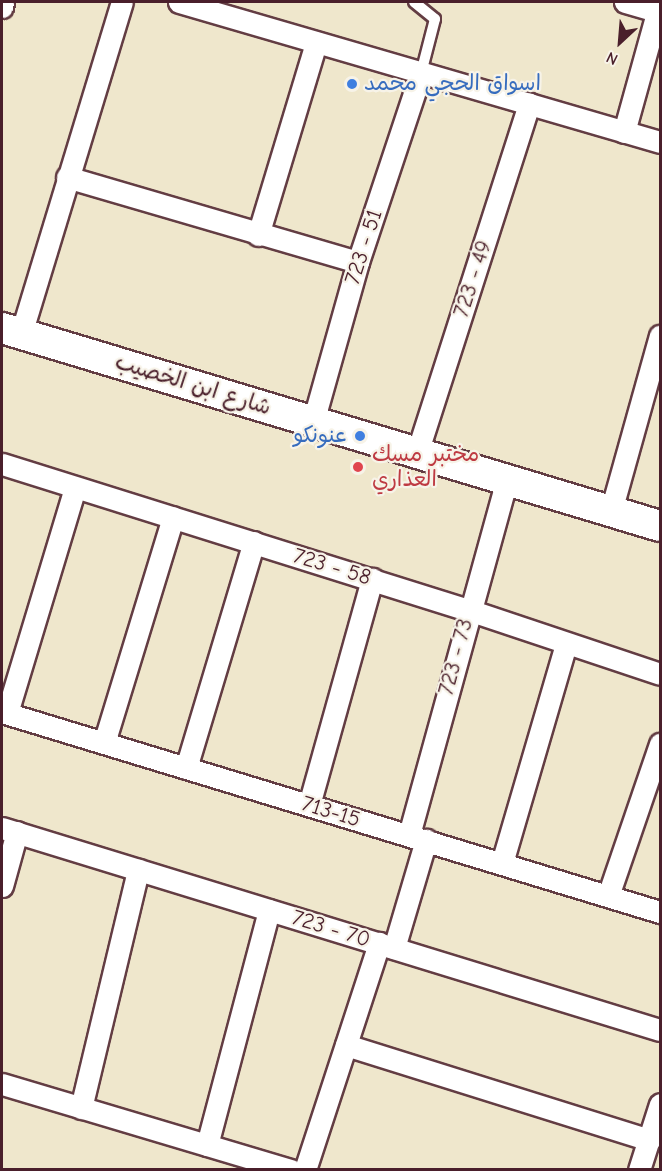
<!DOCTYPE html>
<html>
<head>
<meta charset="utf-8">
<style>
	body { margin:0 }
	#map { position:relative; width:662px; height:1171px; overflow:hidden; background:#efe7cc; font-family:"Comic Neue","Playpen Sans Arabic",sans-serif }
	div>[style] { position:absolute }
	[style*='--x'] { left:calc(var(--x)*1px); top:calc(var(--y)*1px); width:calc(var(--w)*1px); rotate:calc(var(--a)*1deg) }
	.roads { filter:drop-shadow(2px 0 #633d43) drop-shadow(-2px 0 #633d43) drop-shadow(0 2px #633d43) drop-shadow(0 -2px #633d43) }
	.lane>* { height:10px; margin:-5px; padding:0 5px; transform-origin:5px; border-radius:5px; background:#fff }
	.street>* { height:21px; margin:-10.5px; padding:0 10.5px; transform-origin:10.5px; border-radius:10.5px; background:#fff }
	.secondary>* { height:30px; margin:-15px; padding:0 15px; transform-origin:15px; border-radius:15px; background:#fff }
	.dots>* { width:16px; height:16px; translate:-50% -50%; box-sizing:border-box; border:3px solid #f7f3e8; border-radius:50% }
	span { translate:-50% -50%; white-space:nowrap; text-align:center; line-height:1.15; -webkit-text-stroke:4.5px #f7f3e8; paint-order:stroke }
	.shop-label { font-size:22px; color:#366cbe }
	.left { translate:0 -50%; text-align:left }
	.right { translate:-100% -50%; text-align:right }
	.street-label { font-size:22px; color:#4a1f2b }
	.health-label { font-size:22px; color:#be3a42 }
	.frame { position:absolute; inset:0; border:3px solid #4a1f2b; pointer-events:none }
	.north { position:absolute; left:590px; top:12px; width:60px; height:60px; -webkit-text-stroke:4px #f7f3e8; paint-order:stroke; rotate:206deg; font-size:16px; font-weight:700; line-height:24px; text-align:center; color:#4a1f2b }
	.north::after { content:''; display:block; margin:auto; width:21px; height:27px; background:#4a1f2b; clip-path:polygon(50% 0,100% 100%,50% 72%,0 100%) }
</style>
</head>
<body>
<div id="map">
	<div class="roads">
		<div class="lane">
			<i style="--x:414;--y:2;--w:27;--a:39"></i>
			<i style="--x:435;--y:19;--w:56;--a:104.5"></i>
		</div>
		<div class="street">
			<i style="--x:179;--y:2;--w:501;--a:16.23"></i>
			<i style="--x:625;--y:2;--w:36;--a:16"></i>
			<i style="--x:2;--y:7;--w:5;--a:-79"></i>
			<i style="--x:624;--y:132;--w:135;--a:-74.5"></i>
			<i style="--x:67;--y:177;--w:303;--a:16.3"></i>
			<i style="--x:258;--y:235;--w:201;--a:-73.2"></i>
			<i style="--x:21;--y:334;--w:347;--a:-73.1"></i>
			<i style="--x:313;--y:422;--w:166;--a:-74.3"></i>
			<i style="--x:358;--y:262;--w:199;--a:-71.6"></i>
			<i style="--x:417;--y:453;--w:367;--a:-72.2"></i>
			<i style="--x:2;--y:464;--w:489;--a:17.4"></i>
			<i style="--x:469;--y:610;--w:201;--a:18.5"></i>
			<i style="--x:611;--y:511;--w:182;--a:-74.4"></i>
			<i style="--x:2;--y:712;--w:688;--a:16.91"></i>
			<i style="--x:7;--y:713;--w:235;--a:-73.2"></i>
			<i style="--x:104;--y:743;--w:236;--a:-73"></i>
			<i style="--x:186;--y:768;--w:236;--a:-73.3"></i>
			<i style="--x:309;--y:805;--w:235;--a:-74.4"></i>
			<i style="--x:2;--y:828;--w:688;--a:17.07"></i>
			<i style="--x:409;--y:835;--w:368;--a:-74.6"></i>
			<i style="--x:502;--y:863;--w:228;--a:-73.7"></i>
			<i style="--x:2;--y:886;--w:56;--a:-74.5"></i>
			<i style="--x:608;--y:896;--w:161;--a:-71.1"></i>
			<i style="--x:394;--y:948;--w:113;--a:-73.5"></i>
			<i style="--x:346;--y:1045;--w:318;--a:17.4"></i>
			<i style="--x:2;--y:1084;--w:302;--a:16.6"></i>
			<i style="--x:81;--y:1108;--w:245;--a:-76.5"></i>
			<i style="--x:207;--y:1145;--w:243;--a:-75.2"></i>
			<i style="--x:305;--y:1170;--w:239;--a:-71.9"></i>
			<i style="--x:639;--y:1170;--w:69;--a:-72.3"></i>
		</div>
		<div class="secondary">
			<i style="--x:2;--y:328;--w:687;--a:16.75"></i>
		</div>
	</div>
	<div class="dots">
		<i style="left:352px;top:84px;background:#3f7fe0"></i>
		<i style="left:360px;top:436px;background:#3f7fe0"></i>
		<i style="left:358px;top:467px;background:#e0444e"></i>
	</div>
	<div class="shop-label">
		<span class="left" style="left:364px;top:84px">اسواق الحجي محمد</span>
		<span class="right" style="left:348px;top:436px">عنونكو</span>
	</div>
	<div class="street-label">
		<span style="left:364px;top:247px;rotate:-72deg">723 - 51</span>
		<span style="left:473px;top:279px;rotate:-72deg">723 - 49</span>
		<span style="left:193px;top:385px;rotate:17deg">شارع ابن الخصيب</span>
		<span style="left:332px;top:567px;rotate:17deg">723 - 58</span>
		<span style="left:456px;top:657px;rotate:-75deg">723 - 73</span>
		<span style="left:331px;top:812px;rotate:17deg">713-15</span>
		<span style="left:331px;top:929px;rotate:17deg">723 - 70</span>
	</div>
	<div class="health-label">
		<span class="left" style="left:372px;top:467px">مختبر مسك<br>العذاري</span>
	</div>
	<div class="frame"></div>
	<div class="north">N</div>
</div>
</body>
</html>
